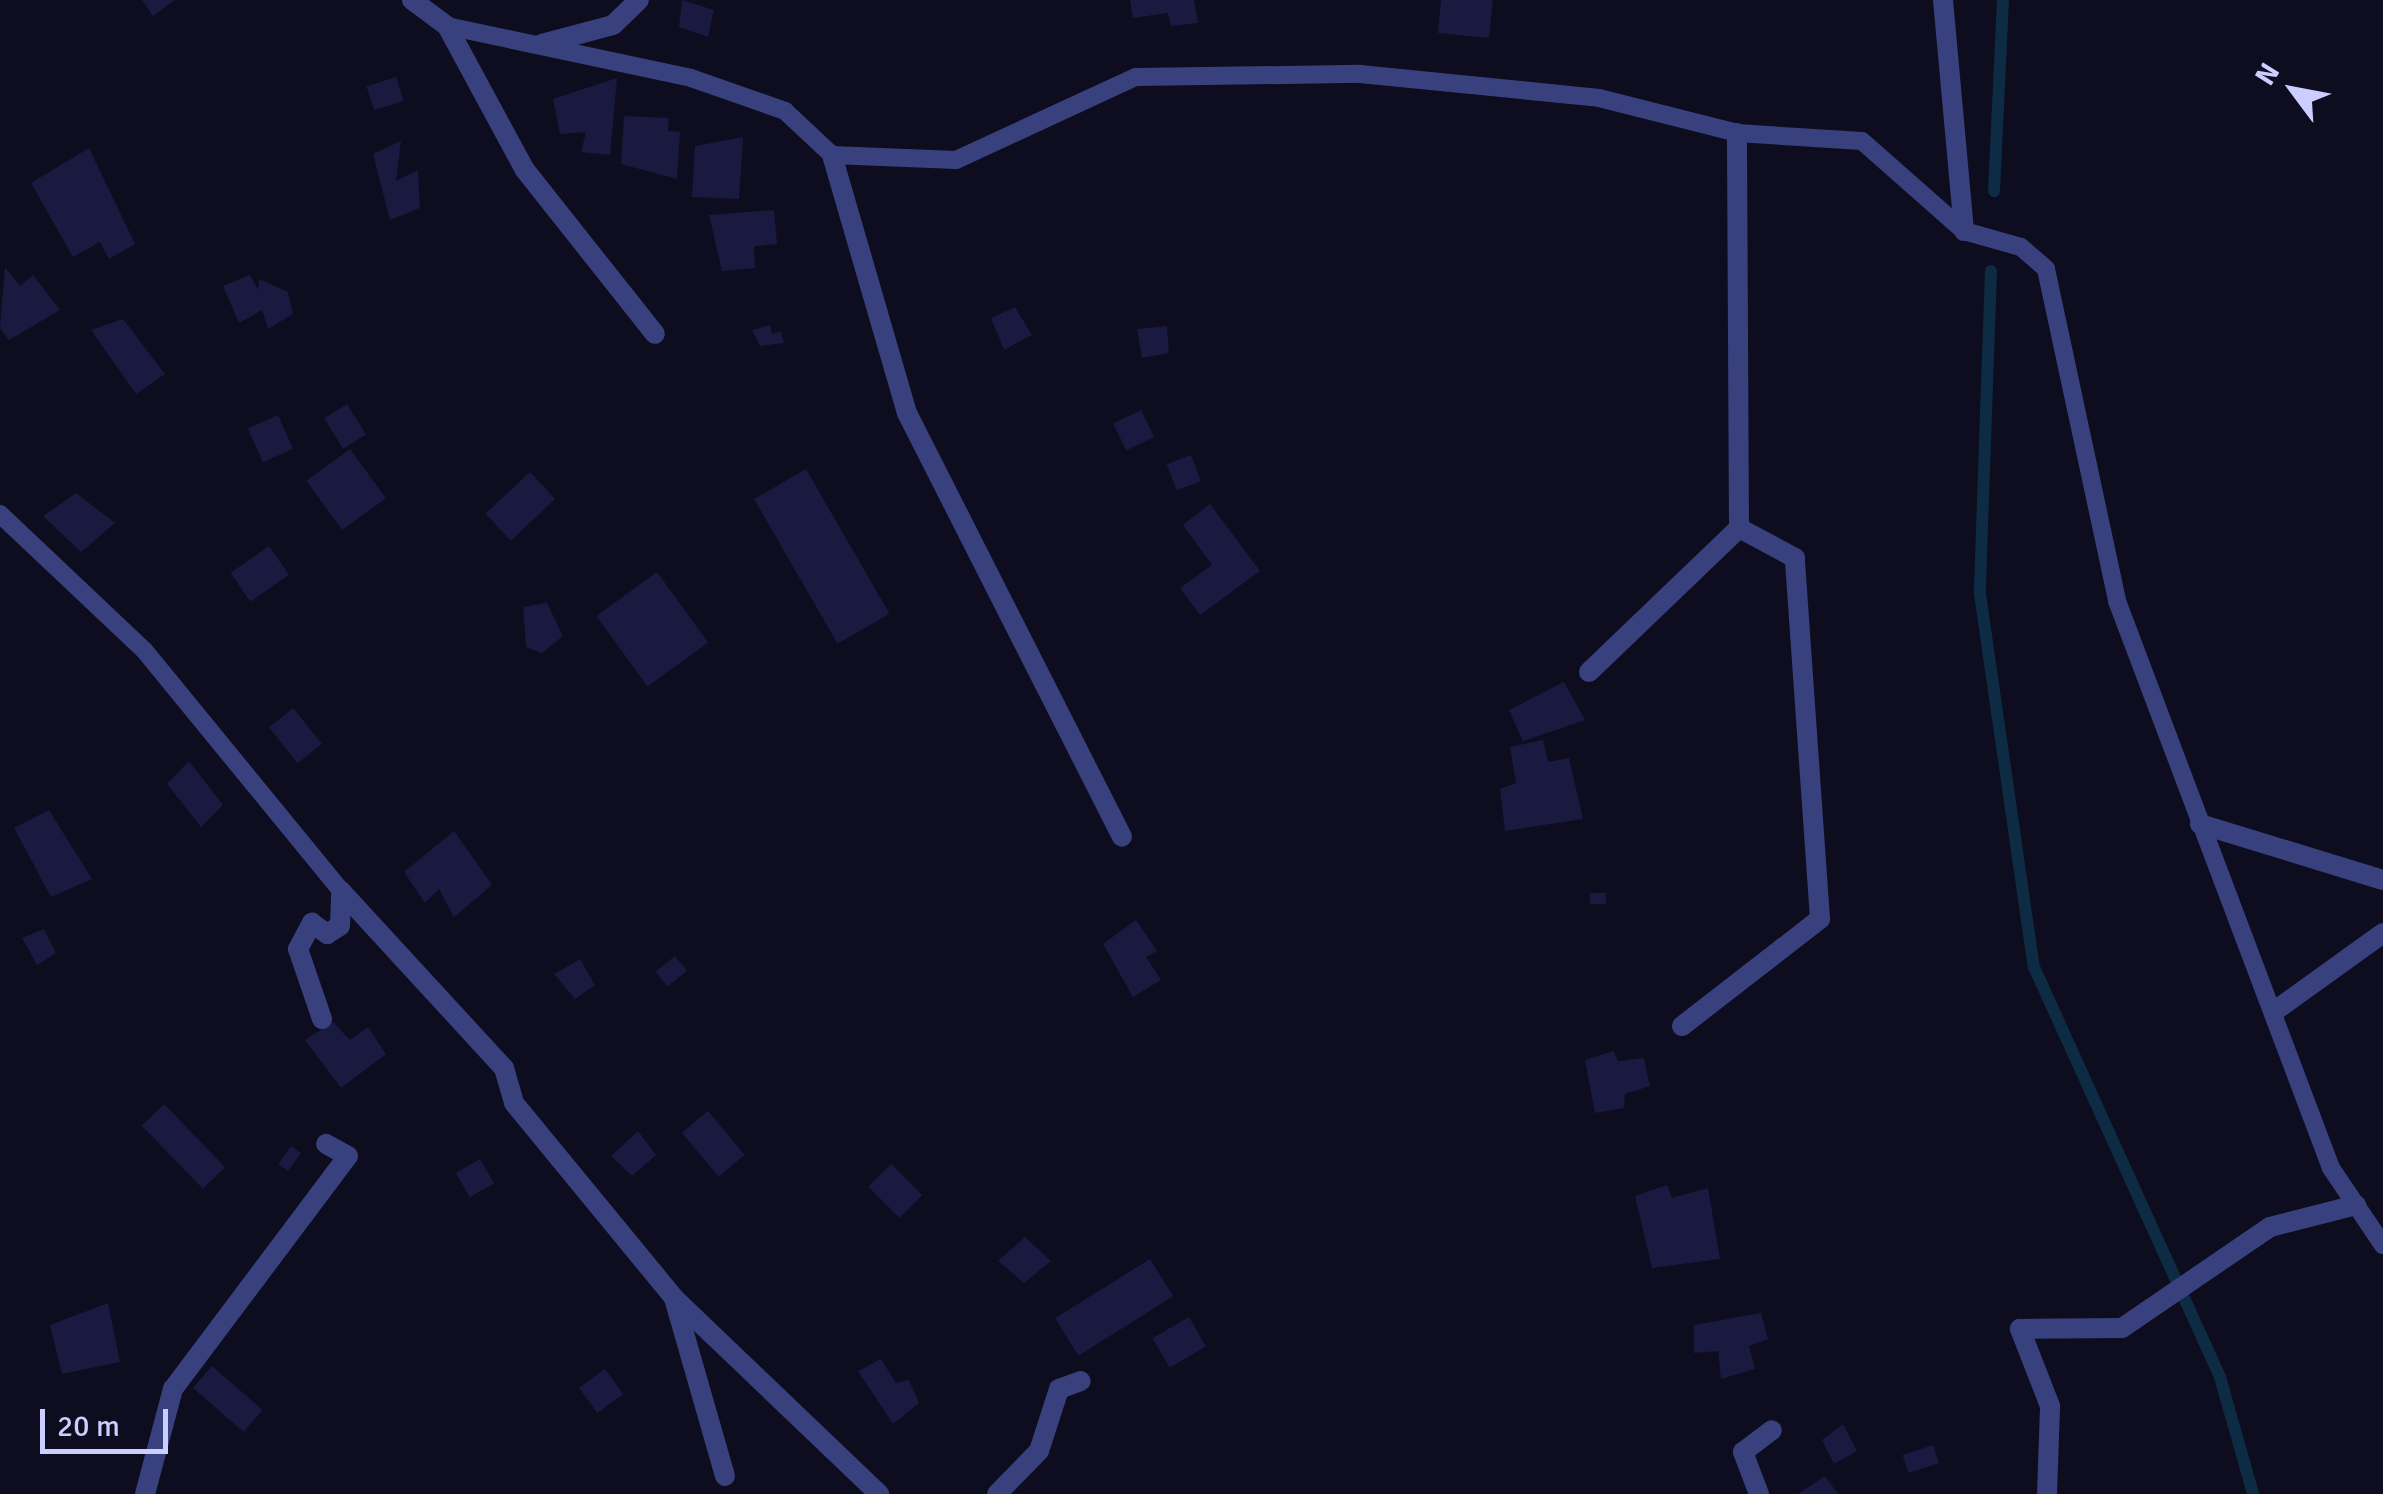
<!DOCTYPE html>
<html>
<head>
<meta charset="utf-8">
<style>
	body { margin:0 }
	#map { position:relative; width:2383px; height:1494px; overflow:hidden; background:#0d0d1f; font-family:Signika,sans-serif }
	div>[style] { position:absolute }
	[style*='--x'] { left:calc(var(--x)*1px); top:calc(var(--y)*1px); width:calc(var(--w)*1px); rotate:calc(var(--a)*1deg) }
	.stream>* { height:12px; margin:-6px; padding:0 6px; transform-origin:6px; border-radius:6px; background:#0d2b43 }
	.building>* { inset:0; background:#1a193f; transform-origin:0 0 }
	.service>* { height:18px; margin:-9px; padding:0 9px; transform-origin:9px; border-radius:9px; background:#38417d }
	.minor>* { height:20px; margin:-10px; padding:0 10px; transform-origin:10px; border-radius:10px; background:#38417d }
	span { translate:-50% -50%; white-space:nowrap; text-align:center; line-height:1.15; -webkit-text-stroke:9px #0d0d1f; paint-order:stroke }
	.north { position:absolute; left:2243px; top:40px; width:100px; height:100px; -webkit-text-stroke:8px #0d0d1f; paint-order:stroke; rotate:302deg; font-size:28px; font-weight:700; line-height:40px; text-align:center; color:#cbcefe }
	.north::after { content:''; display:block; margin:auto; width:35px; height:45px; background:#cbcefe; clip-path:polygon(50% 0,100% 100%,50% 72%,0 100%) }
	.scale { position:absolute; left:40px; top:1409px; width:128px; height:45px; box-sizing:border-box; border:5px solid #cbcefe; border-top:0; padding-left:12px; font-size:30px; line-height:35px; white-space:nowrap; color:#cbcefe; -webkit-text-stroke:8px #0d0d1f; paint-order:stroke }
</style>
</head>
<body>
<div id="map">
	<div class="stream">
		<i style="--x:1994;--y:191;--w:191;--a:-87.3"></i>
		<i style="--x:1991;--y:271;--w:323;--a:92"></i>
		<i style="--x:1980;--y:594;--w:377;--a:81.8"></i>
		<i style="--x:2034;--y:967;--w:450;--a:65.6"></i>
		<i style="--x:2220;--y:1377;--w:122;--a:74.2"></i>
	</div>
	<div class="building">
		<i style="clip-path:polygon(142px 0,175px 0,153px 16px)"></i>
		<i style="clip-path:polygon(682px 0,714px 10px,708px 37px,679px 27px)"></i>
		<i style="clip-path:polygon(1130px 0,1194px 0,1198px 23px,1171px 26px,1168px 13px,1133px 18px)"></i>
		<i style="clip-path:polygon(1441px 0,1493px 0,1489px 38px,1438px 33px)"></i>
		<i style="left:396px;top:77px;width:25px;height:31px;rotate:72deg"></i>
		<i style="clip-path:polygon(617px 78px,610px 155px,581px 152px,586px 132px,560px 134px,553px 99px)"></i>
		<i style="clip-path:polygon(624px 116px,669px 118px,668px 131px,680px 132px,677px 179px,621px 164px)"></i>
		<i style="clip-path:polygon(743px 137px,739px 199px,692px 197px,695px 146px)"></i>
		<i style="clip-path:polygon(401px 141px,396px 181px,418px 170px,420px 208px,390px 220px,373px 154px)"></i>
		<i style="clip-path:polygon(89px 148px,135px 244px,109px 259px,100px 242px,73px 257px,31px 183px)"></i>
		<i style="clip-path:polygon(774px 210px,777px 244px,754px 246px,755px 268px,722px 271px,709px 215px)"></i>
		<i style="clip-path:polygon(5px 267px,20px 286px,33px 275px,60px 310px,9px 340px,0 328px)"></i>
		<i style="clip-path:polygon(250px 275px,258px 290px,259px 279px,288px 292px,293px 314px,268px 329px,262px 310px,239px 323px,223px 286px)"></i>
		<i style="clip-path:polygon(1015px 307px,1032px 335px,1004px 350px,991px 318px)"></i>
		<i style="clip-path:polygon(123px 319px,165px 374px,136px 394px,91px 330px)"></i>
		<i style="clip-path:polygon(770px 325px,772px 334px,781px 331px,784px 343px,760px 346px,752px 330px)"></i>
		<i style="clip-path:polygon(1167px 326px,1169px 353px,1142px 358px,1137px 329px)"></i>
		<i style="left:347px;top:404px;width:36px;height:27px;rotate:58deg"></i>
		<i style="left:1141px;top:410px;width:30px;height:31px;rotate:64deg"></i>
		<i style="left:278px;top:415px;width:37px;height:33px;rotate:66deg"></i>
		<i style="left:350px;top:449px;width:61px;height:54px;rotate:54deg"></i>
		<i style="left:1191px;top:455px;width:28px;height:26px;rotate:69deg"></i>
		<i style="left:806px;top:469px;width:167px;height:60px;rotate:60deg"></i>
		<i style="left:530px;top:472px;width:37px;height:61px;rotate:47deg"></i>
		<i style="clip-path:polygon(76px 493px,115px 523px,81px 552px,43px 516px)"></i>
		<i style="clip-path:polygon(1210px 504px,1260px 571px,1200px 615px,1180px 588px,1212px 565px,1183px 525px)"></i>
		<i style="left:269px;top:546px;width:35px;height:47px;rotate:55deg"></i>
		<i style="left:657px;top:572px;width:87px;height:75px;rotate:54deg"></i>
		<i style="clip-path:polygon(547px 603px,563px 636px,542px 653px,526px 647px,523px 607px)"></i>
		<i style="clip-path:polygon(1564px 682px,1585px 720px,1523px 741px,1509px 710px)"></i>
		<i style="left:293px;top:708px;width:46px;height:31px;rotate:51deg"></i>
		<i style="clip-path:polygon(1543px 740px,1548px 762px,1569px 758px,1583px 819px,1505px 831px,1500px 789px,1516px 783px,1510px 747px)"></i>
		<i style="clip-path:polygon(189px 761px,223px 805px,201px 827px,167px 784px)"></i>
		<i style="clip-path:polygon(49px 810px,92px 879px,51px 897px,14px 828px)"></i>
		<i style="clip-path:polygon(454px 831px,492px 885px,454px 917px,439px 889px,425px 903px,404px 872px)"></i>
		<i style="left:1590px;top:893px;width:16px;height:11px"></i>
		<i style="clip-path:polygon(1136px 920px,1157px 951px,1146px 957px,1161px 980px,1133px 997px,1103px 944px)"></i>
		<i style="clip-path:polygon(44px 929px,56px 953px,37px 965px,22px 938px)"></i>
		<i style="left:675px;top:956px;width:19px;height:25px;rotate:51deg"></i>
		<i style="clip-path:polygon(580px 959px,595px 985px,575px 999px,554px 974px)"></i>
		<i style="clip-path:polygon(333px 1022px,350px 1040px,368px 1027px,386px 1054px,341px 1088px,305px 1040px)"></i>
		<i style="clip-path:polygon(1614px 1051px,1618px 1061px,1644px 1058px,1650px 1086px,1625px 1094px,1624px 1108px,1595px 1113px,1585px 1060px)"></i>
		<i style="left:164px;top:1104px;width:88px;height:31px;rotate:46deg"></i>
		<i style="left:708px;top:1111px;width:57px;height:34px;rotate:50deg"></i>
		<i style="clip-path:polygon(638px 1131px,656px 1155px,632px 1176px,611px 1156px)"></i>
		<i style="left:291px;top:1146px;width:12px;height:22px;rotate:35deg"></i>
		<i style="left:480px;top:1159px;width:28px;height:28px;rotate:60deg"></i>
		<i style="left:891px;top:1164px;width:44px;height:32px;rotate:45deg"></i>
		<i style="clip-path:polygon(1667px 1185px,1672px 1198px,1708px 1188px,1720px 1259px,1652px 1268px,1635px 1196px)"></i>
		<i style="clip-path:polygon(1025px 1237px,1051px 1261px,1024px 1283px,998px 1261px)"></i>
		<i style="left:1150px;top:1259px;width:44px;height:112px;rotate:58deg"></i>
		<i style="clip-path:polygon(108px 1303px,120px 1362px,62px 1374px,50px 1325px)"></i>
		<i style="clip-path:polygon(1761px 1313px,1768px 1339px,1749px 1346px,1755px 1369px,1721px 1379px,1718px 1351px,1694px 1353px,1694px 1325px)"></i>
		<i style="left:1189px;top:1317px;width:34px;height:42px;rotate:60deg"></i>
		<i style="clip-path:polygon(881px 1359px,896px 1383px,909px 1380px,919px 1403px,893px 1424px,858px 1371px)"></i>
		<i style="left:212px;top:1366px;width:67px;height:29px;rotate:41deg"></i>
		<i style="left:605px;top:1369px;width:31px;height:32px;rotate:54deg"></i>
		<i style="clip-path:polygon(1843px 1424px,1857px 1451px,1834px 1464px,1822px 1440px)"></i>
		<i style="left:1933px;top:1445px;width:19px;height:32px;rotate:72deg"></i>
		<i style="clip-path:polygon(1825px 1476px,1838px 1494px,1798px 1494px)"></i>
	</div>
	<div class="service">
		<i style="--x:447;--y:26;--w:249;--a:12"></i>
		<i style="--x:691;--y:78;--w:100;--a:19.3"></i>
		<i style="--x:785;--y:111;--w:64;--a:43.1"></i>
		<i style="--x:832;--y:155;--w:124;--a:2.3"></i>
		<i style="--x:956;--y:160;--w:198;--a:-24.8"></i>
		<i style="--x:1136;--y:77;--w:224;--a:-0.8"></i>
		<i style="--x:1360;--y:74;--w:240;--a:5.7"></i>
		<i style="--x:1599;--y:98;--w:142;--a:14.2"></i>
		<i style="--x:1737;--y:133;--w:125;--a:3.7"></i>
		<i style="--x:1862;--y:141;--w:136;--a:41.4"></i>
		<i style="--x:1964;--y:231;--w:59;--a:15.7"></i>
		<i style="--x:2021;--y:247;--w:33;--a:41"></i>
		<i style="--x:2046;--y:269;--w:340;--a:77.9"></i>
		<i style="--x:2117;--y:601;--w:606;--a:69.32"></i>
		<i style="--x:2331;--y:1168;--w:93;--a:56"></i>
		<i style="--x:0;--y:514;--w:198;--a:43.4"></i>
		<i style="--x:144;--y:650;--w:311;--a:50.7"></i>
	</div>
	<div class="minor">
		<i style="--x:412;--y:0;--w:44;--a:36.6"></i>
		<i style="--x:447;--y:26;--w:164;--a:61.6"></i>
		<i style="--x:525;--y:170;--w:209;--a:51.6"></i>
		<i style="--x:1943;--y:0;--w:232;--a:84.8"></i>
		<i style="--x:542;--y:44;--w:73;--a:-15"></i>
		<i style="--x:613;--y:25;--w:36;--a:-44"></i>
		<i style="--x:832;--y:155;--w:269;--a:73.8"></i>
		<i style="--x:907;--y:413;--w:475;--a:63.1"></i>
		<i style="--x:1589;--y:672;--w:208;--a:-43.8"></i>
		<i style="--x:1739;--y:528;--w:395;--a:-90.3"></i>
		<i style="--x:2200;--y:824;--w:191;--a:17"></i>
		<i style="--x:341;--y:891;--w:241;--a:47.4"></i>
		<i style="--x:504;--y:1068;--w:36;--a:74"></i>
		<i style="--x:514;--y:1103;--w:252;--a:50.6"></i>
		<i style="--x:2276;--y:1010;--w:132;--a:-35.7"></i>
		<i style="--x:322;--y:1019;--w:74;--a:-108.9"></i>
		<i style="--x:298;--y:949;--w:30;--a:-62"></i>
		<i style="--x:312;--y:923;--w:19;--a:36"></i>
		<i style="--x:327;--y:934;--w:15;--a:-32"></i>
		<i style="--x:340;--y:926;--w:35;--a:-88"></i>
		<i style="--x:1682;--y:1026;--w:175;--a:-37.8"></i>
		<i style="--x:1820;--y:919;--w:362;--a:-94"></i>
		<i style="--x:1795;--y:558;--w:64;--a:-151.8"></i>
		<i style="--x:725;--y:1476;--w:185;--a:-106"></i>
		<i style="--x:674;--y:1298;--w:284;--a:43.7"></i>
		<i style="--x:145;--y:1494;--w:109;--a:-75.1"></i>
		<i style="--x:173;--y:1389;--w:291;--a:-53.1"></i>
		<i style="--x:348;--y:1156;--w:25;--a:-151"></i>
		<i style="--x:997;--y:1494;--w:60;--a:-45.7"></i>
		<i style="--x:1039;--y:1451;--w:65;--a:-72.1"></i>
		<i style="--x:1059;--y:1389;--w:23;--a:-20"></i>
		<i style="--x:1759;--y:1494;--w:45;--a:-110.9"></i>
		<i style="--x:1743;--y:1452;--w:36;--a:-37"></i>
		<i style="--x:2047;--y:1494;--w:88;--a:-88"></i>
		<i style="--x:2050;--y:1406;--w:83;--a:-111.3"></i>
		<i style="--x:2020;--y:1329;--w:102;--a:-0.6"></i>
		<i style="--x:2122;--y:1328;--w:179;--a:-34.3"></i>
		<i style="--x:2270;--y:1227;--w:89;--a:-14.3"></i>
	</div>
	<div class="north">N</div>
	<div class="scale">20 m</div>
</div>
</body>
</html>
